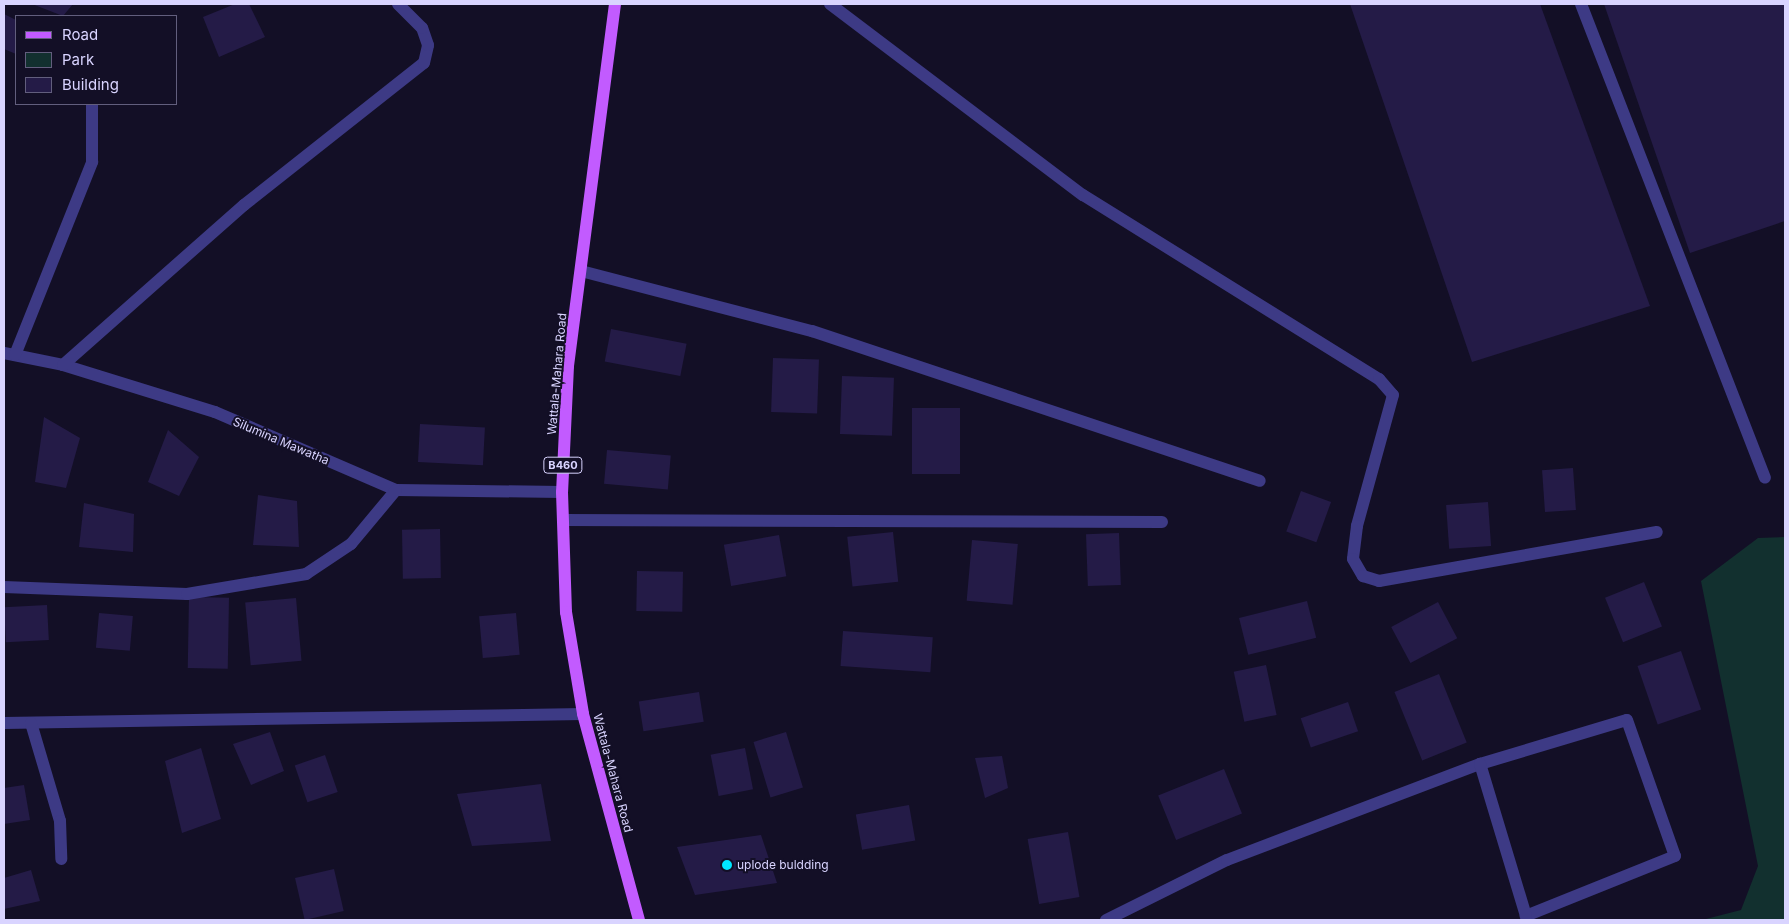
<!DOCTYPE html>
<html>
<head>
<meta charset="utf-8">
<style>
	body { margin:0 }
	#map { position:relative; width:1789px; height:924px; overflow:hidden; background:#130f26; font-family:Inter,sans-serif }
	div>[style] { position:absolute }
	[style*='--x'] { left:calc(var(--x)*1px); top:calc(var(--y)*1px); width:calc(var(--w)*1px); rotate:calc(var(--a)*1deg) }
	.green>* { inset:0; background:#12302f }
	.building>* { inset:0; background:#241b47; transform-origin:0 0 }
	.minor>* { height:12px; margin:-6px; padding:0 6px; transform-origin:6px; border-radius:6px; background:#3d3a85 }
	.major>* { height:12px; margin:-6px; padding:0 6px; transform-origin:6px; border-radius:6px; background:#c25bff }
	.dots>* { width:14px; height:14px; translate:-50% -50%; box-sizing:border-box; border:2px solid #130f26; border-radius:50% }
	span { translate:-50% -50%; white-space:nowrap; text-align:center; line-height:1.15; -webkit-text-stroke:4px #130f26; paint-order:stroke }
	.shield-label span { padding:1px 4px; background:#130f26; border:1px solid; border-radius:4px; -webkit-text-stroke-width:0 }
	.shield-label { font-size:11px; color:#d9d4ff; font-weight:700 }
	.street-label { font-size:12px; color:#d9d4ff }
	.poi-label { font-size:12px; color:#d9d4ff }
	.left { translate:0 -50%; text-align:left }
	.frame { position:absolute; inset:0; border:5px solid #d9d4ff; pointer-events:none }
	.legend { position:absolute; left:15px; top:15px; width:162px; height:90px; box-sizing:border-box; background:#130f26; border:1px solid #625e7d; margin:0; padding:6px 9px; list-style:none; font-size:15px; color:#d9d4ff }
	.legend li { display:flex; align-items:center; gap:10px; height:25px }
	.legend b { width:25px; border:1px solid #625e7d }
</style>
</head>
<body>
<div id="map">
	<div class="green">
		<i style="clip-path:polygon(1785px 537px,1785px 920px,1702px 920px,1741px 910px,1758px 866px,1701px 581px,1758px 538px)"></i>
	</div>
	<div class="building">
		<i style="clip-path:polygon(32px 4px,73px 4px,63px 16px)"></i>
		<i style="clip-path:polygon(235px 4px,249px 4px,265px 37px,219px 57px,203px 17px)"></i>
		<i style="clip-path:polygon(1350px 4px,1540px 4px,1650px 306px,1472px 362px)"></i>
		<i style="clip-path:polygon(1604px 4px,1785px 4px,1785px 221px,1690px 253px)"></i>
		<i style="clip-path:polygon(4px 14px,16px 20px,16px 54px,4px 49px)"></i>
		<i style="left:611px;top:329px;width:77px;height:33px;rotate:11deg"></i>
		<i style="left:773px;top:358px;width:46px;height:54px;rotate:2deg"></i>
		<i style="left:842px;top:376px;width:52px;height:58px;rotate:2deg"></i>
		<i style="left:912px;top:408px;width:48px;height:66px"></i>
		<i style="clip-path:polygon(44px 417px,80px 438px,66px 488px,35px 482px)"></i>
		<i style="left:420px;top:424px;width:65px;height:38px;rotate:3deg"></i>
		<i style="clip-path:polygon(168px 430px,199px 457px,179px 496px,148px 482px)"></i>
		<i style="left:607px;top:450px;width:64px;height:34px;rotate:5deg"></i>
		<i style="left:1573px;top:468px;width:42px;height:31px;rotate:86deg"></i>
		<i style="left:1301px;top:491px;width:32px;height:43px;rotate:20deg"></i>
		<i style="clip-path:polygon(258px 495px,297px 501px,299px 547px,253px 545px)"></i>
		<i style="left:1488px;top:502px;width:44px;height:42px;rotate:86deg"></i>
		<i style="clip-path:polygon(84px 503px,134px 514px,133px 552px,79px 547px)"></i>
		<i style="left:440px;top:529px;width:49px;height:38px;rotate:89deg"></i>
		<i style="left:893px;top:532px;width:50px;height:46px;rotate:84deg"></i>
		<i style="left:1119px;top:533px;width:52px;height:33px;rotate:88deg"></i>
		<i style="left:779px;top:535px;width:42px;height:56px;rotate:80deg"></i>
		<i style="left:972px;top:540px;width:46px;height:61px;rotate:5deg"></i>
		<i style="left:637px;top:571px;width:46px;height:40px;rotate:1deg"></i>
		<i style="left:1644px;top:582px;width:48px;height:42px;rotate:68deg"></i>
		<i style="left:189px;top:597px;width:40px;height:71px;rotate:1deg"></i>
		<i style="left:296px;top:598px;width:63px;height:51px;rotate:85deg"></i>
		<i style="left:1307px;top:601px;width:38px;height:70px;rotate:76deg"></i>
		<i style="left:1438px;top:602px;width:41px;height:53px;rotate:62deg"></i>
		<i style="left:47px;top:605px;width:35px;height:43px;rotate:87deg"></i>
		<i style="left:99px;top:613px;width:34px;height:35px;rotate:5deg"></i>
		<i style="left:516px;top:613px;width:42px;height:37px;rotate:85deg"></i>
		<i style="left:843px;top:631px;width:90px;height:35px;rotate:4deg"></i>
		<i style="left:1681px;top:651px;width:62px;height:46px;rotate:71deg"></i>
		<i style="left:1266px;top:665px;width:51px;height:33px;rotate:78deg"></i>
		<i style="left:1439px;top:674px;width:74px;height:48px;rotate:68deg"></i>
		<i style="left:699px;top:692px;width:30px;height:61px;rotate:81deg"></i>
		<i style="left:1348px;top:702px;width:31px;height:50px;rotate:71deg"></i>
		<i style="clip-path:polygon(270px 732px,284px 771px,251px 785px,233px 744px)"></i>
		<i style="left:786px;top:732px;width:58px;height:34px;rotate:73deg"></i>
		<i style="clip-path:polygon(201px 748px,221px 819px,182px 833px,165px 761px)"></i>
		<i style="left:745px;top:748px;width:42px;height:35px;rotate:79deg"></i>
		<i style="left:325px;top:755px;width:39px;height:32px;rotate:71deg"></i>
		<i style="clip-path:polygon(1002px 756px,1008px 788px,985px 798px,975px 758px)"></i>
		<i style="left:1224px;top:769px;width:48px;height:71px;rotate:68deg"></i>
		<i style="clip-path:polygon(541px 784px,551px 841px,472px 846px,457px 794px)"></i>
		<i style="clip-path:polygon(24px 785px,30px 820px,4px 824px,4px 788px)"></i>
		<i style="left:909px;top:805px;width:36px;height:54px;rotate:80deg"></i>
		<i style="left:1068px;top:832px;width:66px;height:41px;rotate:80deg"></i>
		<i style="clip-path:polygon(761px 835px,777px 883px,695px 895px,677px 847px)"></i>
		<i style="left:334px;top:869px;width:43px;height:40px;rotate:77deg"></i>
		<i style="clip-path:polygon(31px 870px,40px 901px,4px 909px,4px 878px)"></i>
	</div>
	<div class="minor">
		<i style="--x:830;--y:4;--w:317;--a:37.1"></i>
		<i style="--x:1083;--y:195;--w:349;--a:31.9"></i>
		<i style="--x:1379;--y:379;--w:21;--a:49"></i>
		<i style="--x:1393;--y:395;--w:136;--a:105.4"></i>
		<i style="--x:1357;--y:526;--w:33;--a:97"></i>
		<i style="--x:1353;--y:559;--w:20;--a:60"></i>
		<i style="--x:1363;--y:576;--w:17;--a:17"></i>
		<i style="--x:1379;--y:581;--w:282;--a:-10"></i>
		<i style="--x:1581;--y:4;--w:508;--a:68.78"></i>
		<i style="--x:581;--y:271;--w:239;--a:14.6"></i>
		<i style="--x:812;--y:331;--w:472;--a:18.5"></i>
		<i style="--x:4;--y:353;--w:60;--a:11.5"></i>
		<i style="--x:63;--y:365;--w:159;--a:17.2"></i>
		<i style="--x:215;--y:412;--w:197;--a:23.3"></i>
		<i style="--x:396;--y:490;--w:166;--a:0.7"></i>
		<i style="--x:15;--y:355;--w:208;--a:-68.2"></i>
		<i style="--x:92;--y:162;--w:58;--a:-90"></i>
		<i style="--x:63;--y:365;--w:242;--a:-41.5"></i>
		<i style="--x:244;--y:205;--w:229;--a:-38.3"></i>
		<i style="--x:424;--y:63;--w:18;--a:-77"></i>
		<i style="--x:428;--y:45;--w:18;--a:-109"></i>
		<i style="--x:422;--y:28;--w:34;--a:-135"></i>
		<i style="--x:563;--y:520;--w:599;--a:0.19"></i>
		<i style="--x:4;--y:587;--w:183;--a:2.2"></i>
		<i style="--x:187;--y:594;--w:121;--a:-9.5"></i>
		<i style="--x:306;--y:574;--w:54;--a:-33.7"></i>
		<i style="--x:351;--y:544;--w:70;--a:-50.2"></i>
		<i style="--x:4;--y:723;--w:579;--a:-0.89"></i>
		<i style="--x:31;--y:723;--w:102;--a:73.5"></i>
		<i style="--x:60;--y:821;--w:38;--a:88"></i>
		<i style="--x:1106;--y:920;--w:135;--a:-26.4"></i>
		<i style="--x:1227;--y:860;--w:271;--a:-20.8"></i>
		<i style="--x:1480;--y:764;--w:153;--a:-16.7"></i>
		<i style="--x:1627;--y:720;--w:144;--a:70.6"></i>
		<i style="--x:1675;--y:856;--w:161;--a:158.1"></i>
		<i style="--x:1526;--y:916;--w:159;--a:-106.8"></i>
	</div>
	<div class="major">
		<i style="--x:615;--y:4;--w:365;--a:97.4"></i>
		<i style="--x:568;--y:366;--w:126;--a:92.7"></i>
		<i style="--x:562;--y:492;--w:120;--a:88.1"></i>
		<i style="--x:566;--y:612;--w:103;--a:80.5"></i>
		<i style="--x:583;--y:714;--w:213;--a:74.8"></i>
	</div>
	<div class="dots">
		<i style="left:727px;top:865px;background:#00e5ff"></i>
	</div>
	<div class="shield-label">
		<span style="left:563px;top:465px">B460</span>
	</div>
	<div class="street-label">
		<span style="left:557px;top:374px;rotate:-85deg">Wattala-Mahara Road</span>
		<span style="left:281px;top:441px;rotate:23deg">Silumina Mawatha</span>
		<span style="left:613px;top:773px;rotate:75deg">Wattala-Mahara Road</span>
	</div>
	<div class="poi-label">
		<span class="left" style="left:737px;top:865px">uplode buldding</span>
	</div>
	<div class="frame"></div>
	<ul class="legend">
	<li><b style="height:6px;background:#c25bff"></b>Road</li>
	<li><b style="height:14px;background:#12302f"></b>Park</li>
	<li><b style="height:14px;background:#241b47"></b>Building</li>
	</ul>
</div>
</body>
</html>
